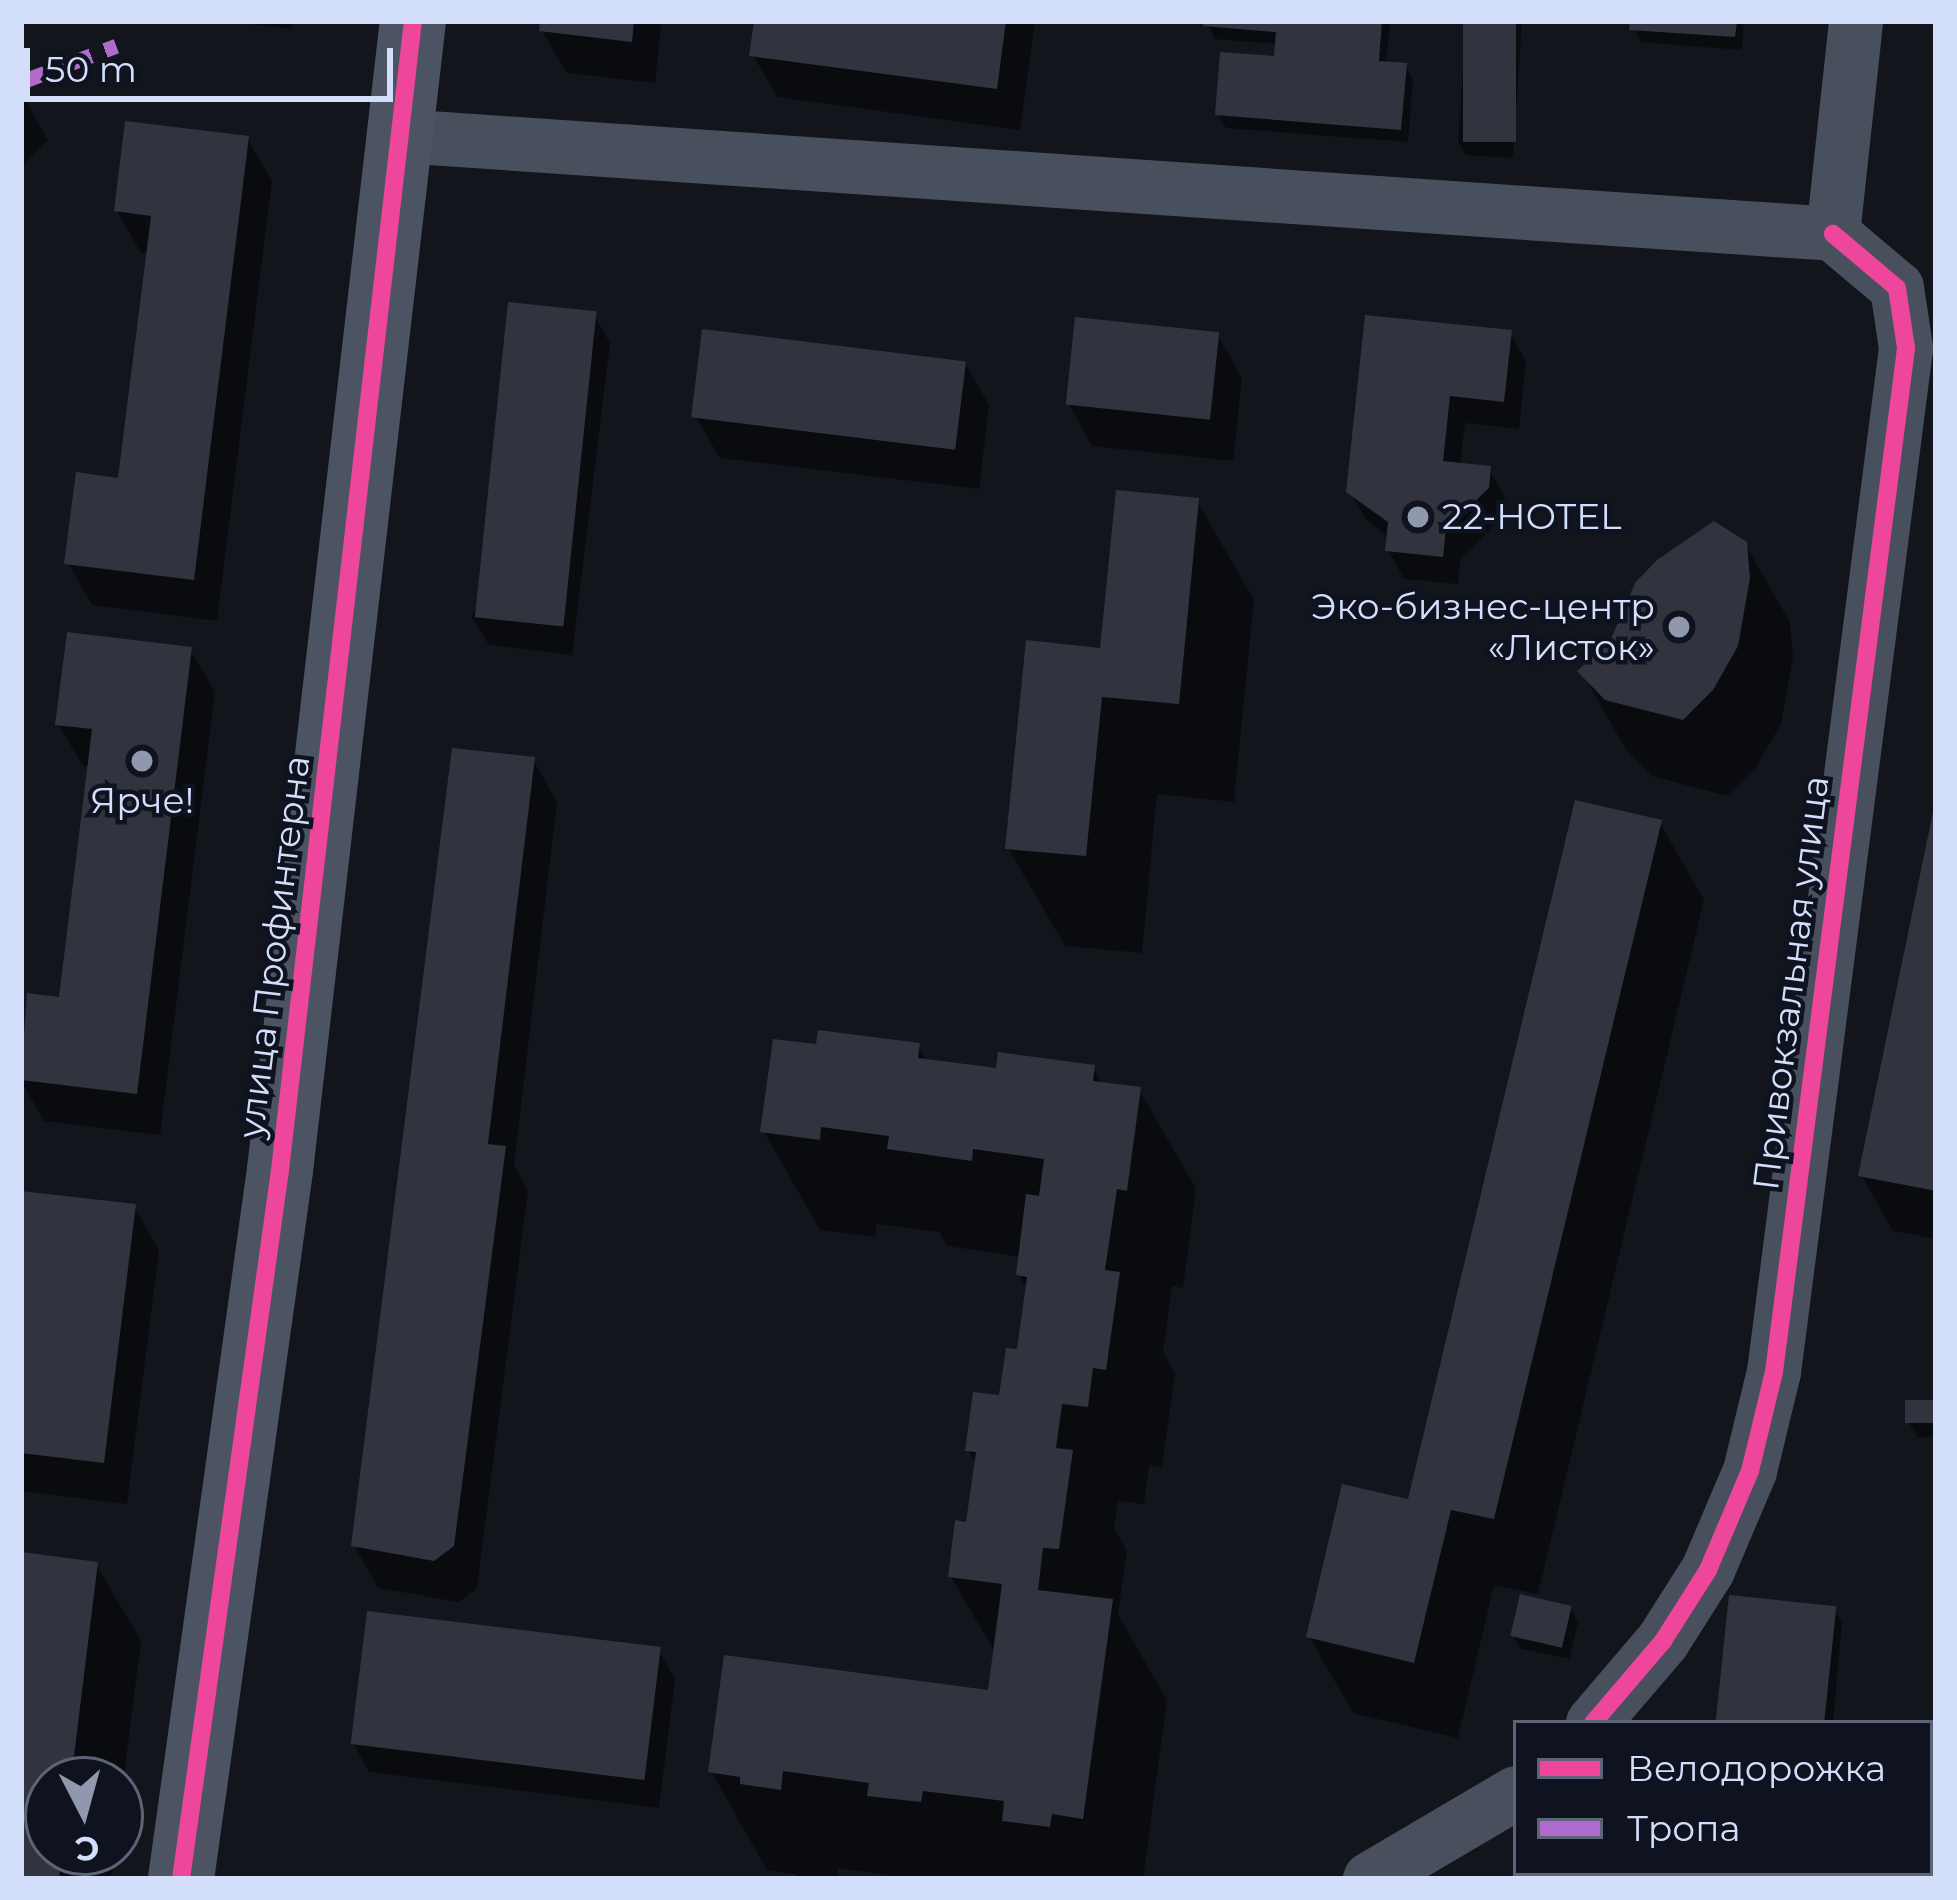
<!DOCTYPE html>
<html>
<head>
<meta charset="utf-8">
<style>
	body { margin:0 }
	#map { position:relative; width:1957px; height:1900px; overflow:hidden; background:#13151c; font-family:Montserrat,sans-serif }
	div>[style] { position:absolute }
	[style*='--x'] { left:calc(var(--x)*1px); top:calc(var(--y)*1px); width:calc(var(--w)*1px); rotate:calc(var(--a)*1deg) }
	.shadow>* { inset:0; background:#0007 }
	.building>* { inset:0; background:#31343e; transform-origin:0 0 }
	.street>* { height:54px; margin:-27px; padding:0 27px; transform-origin:27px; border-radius:27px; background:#49505d }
	.secondary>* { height:66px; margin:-33px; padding:0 33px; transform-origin:33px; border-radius:33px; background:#4c5463 }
	.quiet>* { height:15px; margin-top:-7.5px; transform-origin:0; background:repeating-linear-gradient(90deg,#b06ccc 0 30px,transparent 0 45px) }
	.cycleway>* { height:18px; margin:-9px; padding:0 9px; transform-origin:9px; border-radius:9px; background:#ed469a }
	.dots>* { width:33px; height:33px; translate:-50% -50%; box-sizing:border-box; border:6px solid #0f1320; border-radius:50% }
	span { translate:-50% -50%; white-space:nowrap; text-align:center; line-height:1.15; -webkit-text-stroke:9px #0f1320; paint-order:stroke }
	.poi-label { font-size:36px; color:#d3defb }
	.left { translate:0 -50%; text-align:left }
	.right { translate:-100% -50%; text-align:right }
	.street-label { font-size:36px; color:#d3defb }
	.frame { position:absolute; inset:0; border:24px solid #d3defb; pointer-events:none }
	.legend { position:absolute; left:1513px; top:1720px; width:420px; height:156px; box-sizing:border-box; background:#0f1320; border:3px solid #5d6478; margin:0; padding:15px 21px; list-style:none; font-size:36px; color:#d3defb }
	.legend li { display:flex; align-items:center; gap:24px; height:60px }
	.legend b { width:60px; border:3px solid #5d6478 }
	.north { position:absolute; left:24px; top:1756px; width:120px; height:120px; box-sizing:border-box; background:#0f1320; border:3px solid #5d6478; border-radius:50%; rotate:174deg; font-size:33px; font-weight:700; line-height:48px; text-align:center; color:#d3defb }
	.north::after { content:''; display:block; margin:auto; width:42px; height:54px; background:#9098ad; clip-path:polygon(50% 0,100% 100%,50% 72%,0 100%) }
	.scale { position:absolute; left:24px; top:48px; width:369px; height:54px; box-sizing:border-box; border:6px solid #d3defb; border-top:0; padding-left:15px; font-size:36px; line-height:42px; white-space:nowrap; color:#d3defb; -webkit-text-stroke:9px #0f1320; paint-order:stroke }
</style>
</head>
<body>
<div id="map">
	<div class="shadow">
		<i style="clip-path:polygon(225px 21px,292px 21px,291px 29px)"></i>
		<i style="clip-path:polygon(543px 21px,662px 21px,655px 83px,567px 73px,542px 31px)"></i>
		<i style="clip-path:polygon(757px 21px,1035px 21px,1020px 130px,777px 97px,753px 55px)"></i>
		<i style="clip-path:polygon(1207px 21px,1390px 21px,1386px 64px,1405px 66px,1413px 79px,1408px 142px,1226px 128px,1218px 115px,1276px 59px,1278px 44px,1214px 39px)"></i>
		<i style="clip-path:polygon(1466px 21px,1522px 21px,1513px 158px,1466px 155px,1458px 142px)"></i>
		<i style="clip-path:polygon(1633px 21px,1744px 21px,1742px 50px,1640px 42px)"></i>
		<i style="clip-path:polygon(21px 93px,48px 140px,21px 167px)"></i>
		<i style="clip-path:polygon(247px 138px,272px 181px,217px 621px,92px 605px,68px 563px,121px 481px,149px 254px,141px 253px,117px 211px)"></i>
		<i style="clip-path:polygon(594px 315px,610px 343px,572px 655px,489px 645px,472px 617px)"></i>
		<i style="clip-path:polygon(1510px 333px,1526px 361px,1519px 429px,1465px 423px,1460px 466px,1489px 469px,1505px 497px,1503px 517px,1461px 558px,1458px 584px,1404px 579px,1388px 550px,1389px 537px,1366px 520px,1349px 491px)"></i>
		<i style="clip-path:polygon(1218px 336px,1242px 378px,1233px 461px,1092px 446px,1068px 403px)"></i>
		<i style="clip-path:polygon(965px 363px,989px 405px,979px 489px,720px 458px,695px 416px)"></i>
		<i style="clip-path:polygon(1197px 501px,1254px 600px,1234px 802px,1157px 794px,1142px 953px,1065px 946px,1008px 848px,1103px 651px)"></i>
		<i style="clip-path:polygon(1745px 544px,1790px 622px,1793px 657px,1781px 724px,1756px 767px,1727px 796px,1652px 776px,1625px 748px,1581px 671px)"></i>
		<i style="clip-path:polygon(190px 650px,215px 692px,160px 1135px,44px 1121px,21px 1081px,30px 996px,61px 1000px,90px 767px,83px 766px,58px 724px)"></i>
		<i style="clip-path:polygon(533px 760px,557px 802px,514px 1165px,528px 1191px,477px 1588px,459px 1602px,378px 1588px,354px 1545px)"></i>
		<i style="clip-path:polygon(1936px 812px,1936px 1239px,1893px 1231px,1861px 1175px)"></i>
		<i style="clip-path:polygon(1660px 823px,1704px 900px,1538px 1594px,1494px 1585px,1458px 1738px,1353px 1713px,1309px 1636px,1410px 1503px)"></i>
		<i style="clip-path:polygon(918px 1046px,927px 1062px,998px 1071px,1093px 1068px,1103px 1085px,1139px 1090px,1196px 1188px,1183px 1288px,1172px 1286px,1163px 1352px,1175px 1373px,1162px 1467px,1149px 1465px,1144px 1504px,1118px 1501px,1114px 1528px,1127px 1551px,1118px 1615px,1167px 1700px,1143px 1879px,915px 1879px,838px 1868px,837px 1879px,798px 1879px,795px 1874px,767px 1870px,711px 1771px,991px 1694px,996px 1654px,951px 1577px,969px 1525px,977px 1465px,968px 1450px,1002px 1398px,1020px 1352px,1028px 1291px,1019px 1275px,1021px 1257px,947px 1246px,939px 1232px,877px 1224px,875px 1237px,820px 1230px,764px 1132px,818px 1048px)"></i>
		<i style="clip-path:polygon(134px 1207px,159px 1250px,127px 1504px,21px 1491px,21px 1217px)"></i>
		<i style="clip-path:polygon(1936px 1403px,1936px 1436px,1918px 1438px,1910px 1424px)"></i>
		<i style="clip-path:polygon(21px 1555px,96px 1564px,141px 1641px,120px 1808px,120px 1780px,48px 1780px,48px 1852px,115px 1852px,111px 1879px,21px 1879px)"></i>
		<i style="clip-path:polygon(1570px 1608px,1578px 1621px,1570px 1659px,1521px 1649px,1513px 1636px)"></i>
		<i style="clip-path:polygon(1834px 1610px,1842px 1623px,1833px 1723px,1721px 1723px)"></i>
		<i style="clip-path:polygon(659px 1651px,675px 1679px,659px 1808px,369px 1772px,353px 1743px)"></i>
	</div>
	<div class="building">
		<i style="clip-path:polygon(540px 21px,634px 21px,632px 42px,539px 31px)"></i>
		<i style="clip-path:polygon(754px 21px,1006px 21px,997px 89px,749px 56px)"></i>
		<i style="clip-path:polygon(1204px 21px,1382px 21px,1379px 61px,1407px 63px,1401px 130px,1215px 115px,1220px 52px,1274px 56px,1276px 32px,1203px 26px)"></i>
		<i style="left:1463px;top:21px;width:53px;height:121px"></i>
		<i style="clip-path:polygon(1630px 21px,1737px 21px,1735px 37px,1629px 30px)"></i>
		<i style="clip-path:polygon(125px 121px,249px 136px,194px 580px,64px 564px,76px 472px,118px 478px,151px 216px,114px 211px)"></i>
		<i style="left:508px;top:302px;width:89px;height:317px;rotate:6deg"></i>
		<i style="clip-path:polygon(1365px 315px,1512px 330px,1504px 402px,1450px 396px,1443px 461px,1491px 466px,1489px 488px,1446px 529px,1443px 557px,1385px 551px,1388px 522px,1346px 492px)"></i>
		<i style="left:1075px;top:317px;width:145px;height:88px;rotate:6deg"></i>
		<i style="left:702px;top:329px;width:266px;height:89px;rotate:7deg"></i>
		<i style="clip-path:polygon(1116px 490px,1199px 498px,1179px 704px,1102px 697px,1086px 856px,1005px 849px,1026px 640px,1100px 648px)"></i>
		<i style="clip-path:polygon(1714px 521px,1747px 542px,1750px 578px,1738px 646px,1713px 690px,1683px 720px,1605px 700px,1577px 671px,1611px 639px,1635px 583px,1657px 560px)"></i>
		<i style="clip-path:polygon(67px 632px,192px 647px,137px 1094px,21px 1080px,27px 993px,59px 997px,92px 729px,55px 725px)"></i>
		<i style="clip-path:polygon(452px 748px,535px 757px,488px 1144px,506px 1146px,454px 1546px,434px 1561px,351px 1546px)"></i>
		<i style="clip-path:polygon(1575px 800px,1662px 820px,1494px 1519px,1451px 1510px,1414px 1663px,1306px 1637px,1342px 1484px,1408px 1499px)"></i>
		<i style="clip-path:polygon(1934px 807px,1936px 808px,1936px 1191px,1858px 1176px)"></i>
		<i style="clip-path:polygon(818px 1030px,920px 1043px,918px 1058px,996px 1068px,998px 1052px,1095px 1065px,1093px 1081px,1141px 1087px,1127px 1191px,1117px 1189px,1105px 1270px,1120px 1272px,1106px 1370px,1093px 1368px,1088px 1407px,1062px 1404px,1056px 1448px,1073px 1450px,1059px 1549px,1043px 1548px,1038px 1590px,1113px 1599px,1083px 1819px,1052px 1814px,1050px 1827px,1002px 1821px,1004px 1801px,923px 1791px,921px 1802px,867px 1796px,869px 1783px,783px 1771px,781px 1790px,740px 1784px,740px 1777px,708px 1772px,724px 1655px,988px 1690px,1002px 1584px,948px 1577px,955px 1520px,966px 1522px,976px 1452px,965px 1451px,973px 1392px,999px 1395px,1006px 1348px,1017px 1349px,1027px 1277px,1016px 1275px,1026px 1194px,1039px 1196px,1044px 1159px,973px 1149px,972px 1161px,887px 1149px,889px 1136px,821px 1127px,820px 1140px,760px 1132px,773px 1039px,816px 1044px)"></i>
		<i style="clip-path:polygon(21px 1191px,136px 1204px,104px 1463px,21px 1453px)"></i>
		<i style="left:1936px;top:1400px;width:23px;height:31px;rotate:90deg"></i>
		<i style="clip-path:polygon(21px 1552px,98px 1562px,71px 1780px,48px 1780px,48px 1852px,62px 1852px,59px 1879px,21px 1879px)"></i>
		<i style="left:1520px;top:1594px;width:53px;height:43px;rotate:13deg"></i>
		<i style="left:1729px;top:1595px;width:108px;height:128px;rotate:6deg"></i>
		<i style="left:367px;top:1611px;width:296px;height:134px;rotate:7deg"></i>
		<i style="left:1705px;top:1873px;width:107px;height:6px"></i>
	</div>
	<div class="street">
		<i style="--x:400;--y:136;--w:1436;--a:3.91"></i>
		<i style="--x:1833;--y:234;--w:214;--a:-83.8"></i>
		<i style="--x:1593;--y:1723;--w:108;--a:-49.5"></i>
		<i style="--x:1663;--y:1641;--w:84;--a:-57.6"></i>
		<i style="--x:1708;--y:1570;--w:108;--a:-67"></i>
		<i style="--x:1750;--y:1471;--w:102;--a:-76.4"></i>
		<i style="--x:1774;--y:1372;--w:1032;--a:-82.65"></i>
		<i style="--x:1906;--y:348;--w:61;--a:-98.5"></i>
		<i style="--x:1897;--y:288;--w:84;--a:-139.8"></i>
		<i style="--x:1370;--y:1879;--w:169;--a:-30.5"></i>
	</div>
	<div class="secondary">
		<i style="--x:181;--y:1879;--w:716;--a:-82.05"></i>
		<i style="--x:280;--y:1170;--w:1157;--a:-83.4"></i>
	</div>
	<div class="quiet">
		<i style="--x:21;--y:82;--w:102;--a:-20.8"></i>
	</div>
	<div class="cycleway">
		<i style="--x:1593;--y:1723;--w:108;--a:-49.5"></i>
		<i style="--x:1663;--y:1641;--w:84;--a:-57.6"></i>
		<i style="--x:1708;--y:1570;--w:108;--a:-67"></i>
		<i style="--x:1750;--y:1471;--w:102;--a:-76.4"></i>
		<i style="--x:1774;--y:1372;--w:1032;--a:-82.65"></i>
		<i style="--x:1906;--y:348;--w:61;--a:-98.5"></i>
		<i style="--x:1897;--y:288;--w:84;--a:-139.8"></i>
		<i style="--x:181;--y:1879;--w:716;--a:-82.05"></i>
		<i style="--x:280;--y:1170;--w:1157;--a:-83.4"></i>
	</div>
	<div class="dots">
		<i style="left:1418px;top:517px;background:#9098ad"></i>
		<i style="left:1679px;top:627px;background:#9098ad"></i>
		<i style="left:142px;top:761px;background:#9098ad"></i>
	</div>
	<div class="poi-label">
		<span class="left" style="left:1442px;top:517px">22-HOTEL</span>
		<span class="right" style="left:1655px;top:627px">Эко-бизнес-центр<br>«Листок»</span>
		<span style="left:142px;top:801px">Ярче!</span>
	</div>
	<div class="street-label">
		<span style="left:274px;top:947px;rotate:-83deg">улица Профинтерна</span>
		<span style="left:1791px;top:983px;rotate:-83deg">Привокзальная улица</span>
	</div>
	<div class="frame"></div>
	<ul class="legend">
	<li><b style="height:15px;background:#ed469a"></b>Велодорожка</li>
	<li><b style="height:15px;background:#b06ccc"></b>Тропа</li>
	</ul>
	<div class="north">С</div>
	<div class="scale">50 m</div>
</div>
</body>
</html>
